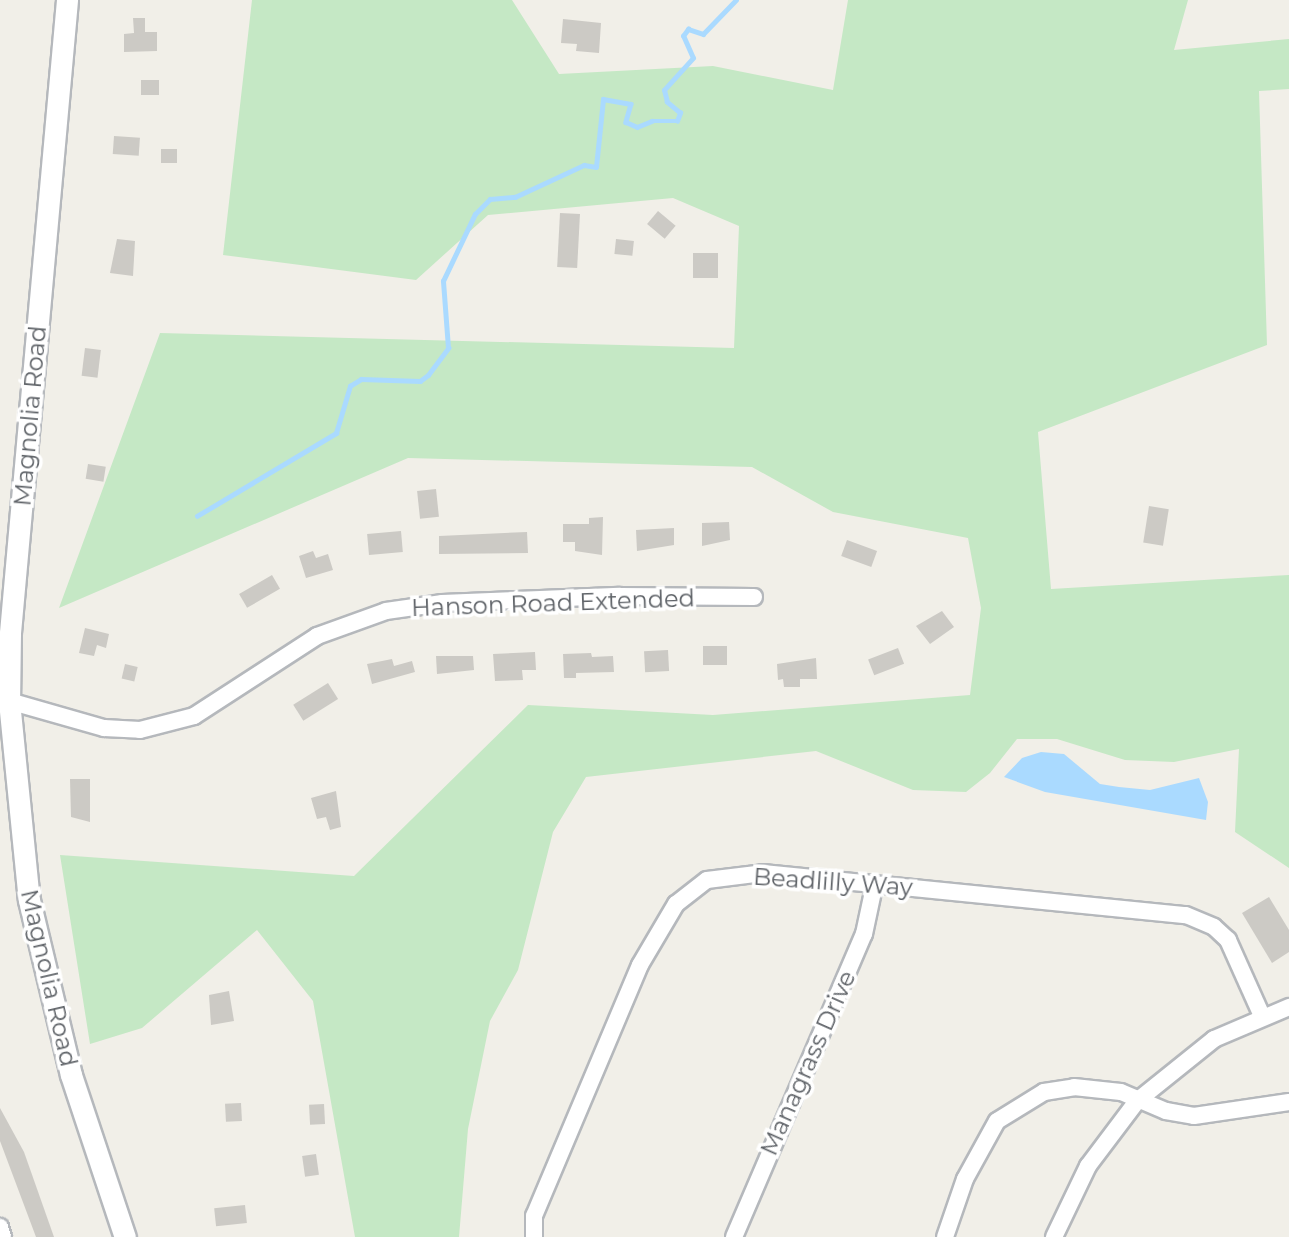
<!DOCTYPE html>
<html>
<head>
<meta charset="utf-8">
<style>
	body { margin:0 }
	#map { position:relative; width:1289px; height:1237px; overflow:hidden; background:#f1efe8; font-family:Montserrat,sans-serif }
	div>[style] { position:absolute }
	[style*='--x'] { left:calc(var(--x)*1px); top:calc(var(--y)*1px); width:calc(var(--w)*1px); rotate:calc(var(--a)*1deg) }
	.green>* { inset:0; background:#c5e8c5 }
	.water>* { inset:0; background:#aadaff }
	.stream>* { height:4.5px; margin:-2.25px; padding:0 2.25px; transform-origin:2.25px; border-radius:2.25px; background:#aadaff }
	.building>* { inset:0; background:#cccac5; transform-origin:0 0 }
	.roads { filter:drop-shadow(2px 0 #b5b8bc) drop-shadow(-2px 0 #b5b8bc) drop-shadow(0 2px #b5b8bc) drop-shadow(0 -2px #b5b8bc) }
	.minor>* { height:16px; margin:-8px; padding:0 8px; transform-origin:8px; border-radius:8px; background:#fff }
	.secondary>* { height:21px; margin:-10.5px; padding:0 10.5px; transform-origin:10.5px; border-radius:10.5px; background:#fff }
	span { translate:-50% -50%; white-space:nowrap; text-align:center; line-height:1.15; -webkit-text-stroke:7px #fff; paint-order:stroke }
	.street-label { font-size:24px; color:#5f6368 }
</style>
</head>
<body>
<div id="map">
	<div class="green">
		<i style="clip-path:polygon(252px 0,512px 0,559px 74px,713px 66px,833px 90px,848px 0,1188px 0,1174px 50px,1289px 39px,1289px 89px,1259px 91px,1267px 345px,1038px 432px,1051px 589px,1289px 575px,1289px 868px,1235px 832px,1239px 749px,1174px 762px,1125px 760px,1057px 739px,1017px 739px,990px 773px,966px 792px,913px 790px,816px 751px,586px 777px,553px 832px,518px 970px,490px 1021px,468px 1129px,459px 1237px,355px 1237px,313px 1001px,257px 930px,142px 1028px,90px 1044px,60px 855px,354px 876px,528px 705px,713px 715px,970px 695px,981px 608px,968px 538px,833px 512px,752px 467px,408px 458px,59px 608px,160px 333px,734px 348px,739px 226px,673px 198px,488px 215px,416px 280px,223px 255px)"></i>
	</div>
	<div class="water">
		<i style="clip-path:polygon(1041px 752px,1064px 754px,1100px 784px,1119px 787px,1150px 790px,1199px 778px,1208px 802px,1206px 820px,1045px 792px,1004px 777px,1022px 758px)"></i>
	</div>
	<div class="stream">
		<i style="--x:197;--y:516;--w:162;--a:-30.8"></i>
		<i style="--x:336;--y:433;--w:49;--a:-73.4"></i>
		<i style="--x:350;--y:386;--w:13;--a:-32"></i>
		<i style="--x:361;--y:379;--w:59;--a:1.9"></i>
		<i style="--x:420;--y:381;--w:10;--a:-37"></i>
		<i style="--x:428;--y:375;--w:34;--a:-53"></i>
		<i style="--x:448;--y:348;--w:67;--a:-94.3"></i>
		<i style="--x:443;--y:281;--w:74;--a:-64.5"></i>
		<i style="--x:475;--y:214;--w:21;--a:-45"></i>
		<i style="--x:490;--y:199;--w:25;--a:-5"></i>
		<i style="--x:515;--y:197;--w:76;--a:-24.9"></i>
		<i style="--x:584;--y:165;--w:12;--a:9"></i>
		<i style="--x:596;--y:167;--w:68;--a:-84.1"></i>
		<i style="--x:603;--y:99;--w:28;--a:10"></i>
		<i style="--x:631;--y:104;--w:19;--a:106"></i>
		<i style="--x:626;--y:122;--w:12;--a:24"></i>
		<i style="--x:637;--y:127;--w:16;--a:-22"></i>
		<i style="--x:652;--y:121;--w:25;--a:0"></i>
		<i style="--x:677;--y:121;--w:9;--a:-69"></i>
		<i style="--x:680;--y:113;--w:17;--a:-140"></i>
		<i style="--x:667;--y:102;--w:12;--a:-104"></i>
		<i style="--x:664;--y:90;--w:43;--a:-47.8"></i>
		<i style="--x:693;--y:58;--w:24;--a:-114"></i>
		<i style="--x:683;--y:36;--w:9;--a:-54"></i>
		<i style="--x:688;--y:29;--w:16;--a:18"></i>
		<i style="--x:703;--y:34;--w:47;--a:-45.9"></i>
	</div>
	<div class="building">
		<i style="clip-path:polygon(133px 18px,145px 18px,145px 32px,157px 32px,157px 51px,124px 52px,124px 34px,134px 33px)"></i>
		<i style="clip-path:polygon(563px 19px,601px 23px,599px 53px,576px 51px,577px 44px,561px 43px)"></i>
		<i style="left:141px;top:80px;width:18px;height:15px"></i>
		<i style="left:114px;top:136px;width:26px;height:18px;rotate:4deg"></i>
		<i style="left:177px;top:149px;width:14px;height:16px;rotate:90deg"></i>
		<i style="left:658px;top:211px;width:23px;height:17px;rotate:40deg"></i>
		<i style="left:560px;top:213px;width:20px;height:54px;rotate:3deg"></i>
		<i style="clip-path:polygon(117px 239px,135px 241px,133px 276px,110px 273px)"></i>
		<i style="left:616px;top:239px;width:18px;height:15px;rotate:6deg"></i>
		<i style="left:693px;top:253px;width:25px;height:25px"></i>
		<i style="left:85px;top:348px;width:16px;height:28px;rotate:7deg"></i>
		<i style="left:88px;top:464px;width:18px;height:15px;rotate:9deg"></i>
		<i style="left:436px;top:489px;width:28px;height:19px;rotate:84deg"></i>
		<i style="left:1149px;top:506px;width:20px;height:37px;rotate:9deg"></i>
		<i style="clip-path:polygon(603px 517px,602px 555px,575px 551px,575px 542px,563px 542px,563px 524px,589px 524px,589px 518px)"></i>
		<i style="clip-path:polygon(729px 522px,730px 540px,702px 546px,702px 523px)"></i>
		<i style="clip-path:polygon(674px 528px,674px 545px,637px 551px,636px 530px)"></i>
		<i style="left:401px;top:531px;width:21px;height:34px;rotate:85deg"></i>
		<i style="clip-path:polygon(527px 532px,528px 553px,439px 554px,439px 536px)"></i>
		<i style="left:847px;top:540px;width:32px;height:17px;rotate:20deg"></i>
		<i style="clip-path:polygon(313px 551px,316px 558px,328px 554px,333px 570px,306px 578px,299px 556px)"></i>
		<i style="left:272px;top:575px;width:16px;height:38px;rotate:60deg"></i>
		<i style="clip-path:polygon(942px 611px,954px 627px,930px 644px,916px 626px)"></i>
		<i style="clip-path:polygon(85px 628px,109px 634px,106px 648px,97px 645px,94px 656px,79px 653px)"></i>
		<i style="left:703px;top:646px;width:24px;height:19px"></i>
		<i style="left:898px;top:648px;width:17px;height:32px;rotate:69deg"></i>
		<i style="left:668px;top:650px;width:21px;height:24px;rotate:87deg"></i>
		<i style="clip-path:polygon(535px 652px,536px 670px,522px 670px,523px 680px,495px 681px,493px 654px)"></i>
		<i style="clip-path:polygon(591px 653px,592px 657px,613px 656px,614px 672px,576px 673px,576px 678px,564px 678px,563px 654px)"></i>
		<i style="clip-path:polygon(436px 656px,473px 656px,474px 670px,437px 674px)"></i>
		<i style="clip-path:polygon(816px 658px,817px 679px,800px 679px,800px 687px,784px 687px,783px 679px,778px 680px,777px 664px)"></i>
		<i style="clip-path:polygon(392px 659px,394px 666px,412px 661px,415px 672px,372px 684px,367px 664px)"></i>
		<i style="left:125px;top:664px;width:13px;height:15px;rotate:13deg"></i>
		<i style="left:328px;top:683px;width:19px;height:41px;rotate:58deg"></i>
		<i style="clip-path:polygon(70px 779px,90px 779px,90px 822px,71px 817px)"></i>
		<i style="clip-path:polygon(336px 791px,341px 827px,330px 830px,326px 817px,317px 819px,311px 798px)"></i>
		<i style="clip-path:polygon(1269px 897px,1289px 930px,1289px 952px,1272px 963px,1242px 913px)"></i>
		<i style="clip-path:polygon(229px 991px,234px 1021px,211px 1025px,209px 995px)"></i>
		<i style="left:241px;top:1103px;width:18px;height:16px;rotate:87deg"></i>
		<i style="left:324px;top:1104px;width:20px;height:15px;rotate:87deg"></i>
		<i style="clip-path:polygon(0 1108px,24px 1152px,54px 1237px,36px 1237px,0 1141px)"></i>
		<i style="left:316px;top:1154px;width:21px;height:14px;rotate:82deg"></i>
		<i style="left:245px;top:1205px;width:18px;height:31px;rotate:84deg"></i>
	</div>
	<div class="roads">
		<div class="minor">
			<i style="--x:9;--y:701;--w:99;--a:15.9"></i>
			<i style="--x:104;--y:728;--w:36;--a:3"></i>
			<i style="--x:140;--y:730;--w:56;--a:-14.5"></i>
			<i style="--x:194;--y:716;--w:147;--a:-33"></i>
			<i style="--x:317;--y:636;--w:73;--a:-19.9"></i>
			<i style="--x:386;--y:611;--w:57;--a:-8.1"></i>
			<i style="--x:442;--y:603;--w:178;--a:-2.3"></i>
			<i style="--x:620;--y:596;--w:134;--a:0.4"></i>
			<i style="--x:0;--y:1227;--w:10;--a:73"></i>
			<i style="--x:534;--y:1237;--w:21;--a:-90"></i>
			<i style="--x:534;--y:1216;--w:272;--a:-67.1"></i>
			<i style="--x:640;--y:965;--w:71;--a:-59.5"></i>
			<i style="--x:676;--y:904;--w:39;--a:-38"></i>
			<i style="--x:707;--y:880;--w:56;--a:-7.1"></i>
			<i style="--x:763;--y:873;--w:425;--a:5.7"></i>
			<i style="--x:1186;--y:915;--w:30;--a:23"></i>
			<i style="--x:1214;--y:927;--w:19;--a:43"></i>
			<i style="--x:1228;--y:940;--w:83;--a:65.9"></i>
			<i style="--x:734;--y:1237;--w:330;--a:-66.8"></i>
			<i style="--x:864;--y:934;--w:48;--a:-78"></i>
			<i style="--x:945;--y:1237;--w:61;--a:-71"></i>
			<i style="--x:965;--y:1179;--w:66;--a:-61.1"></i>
			<i style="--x:997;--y:1121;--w:55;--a:-31.7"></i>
			<i style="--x:1044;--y:1092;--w:30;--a:-9"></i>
			<i style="--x:1074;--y:1087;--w:47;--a:6.1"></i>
			<i style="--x:1121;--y:1092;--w:49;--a:22.9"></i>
			<i style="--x:1166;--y:1111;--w:28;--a:10"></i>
			<i style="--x:1194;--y:1116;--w:96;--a:-8.4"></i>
			<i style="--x:1054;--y:1237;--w:79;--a:-64.4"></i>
			<i style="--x:1088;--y:1166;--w:81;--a:-53"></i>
			<i style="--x:1137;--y:1101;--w:99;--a:-38.8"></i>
			<i style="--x:1214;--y:1039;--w:82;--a:-23.1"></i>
		</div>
		<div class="secondary">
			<i style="--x:67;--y:0;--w:636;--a:95.15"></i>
			<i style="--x:10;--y:633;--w:68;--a:90.8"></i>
			<i style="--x:9;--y:701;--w:200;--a:84.3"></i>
			<i style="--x:29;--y:900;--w:180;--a:76.5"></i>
			<i style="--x:71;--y:1075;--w:171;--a:71.6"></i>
		</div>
	</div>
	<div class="street-label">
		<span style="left:30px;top:416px;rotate:-85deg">Magnolia Road</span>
		<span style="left:553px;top:603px;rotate:-2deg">Hanson Road Extended</span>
		<span style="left:833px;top:882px;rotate:4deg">Beadlilly Way</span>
		<span style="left:49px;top:978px;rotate:77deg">Magnolia Road</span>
		<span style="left:808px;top:1063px;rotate:-66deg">Managrass Drive</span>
	</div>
</div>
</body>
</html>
